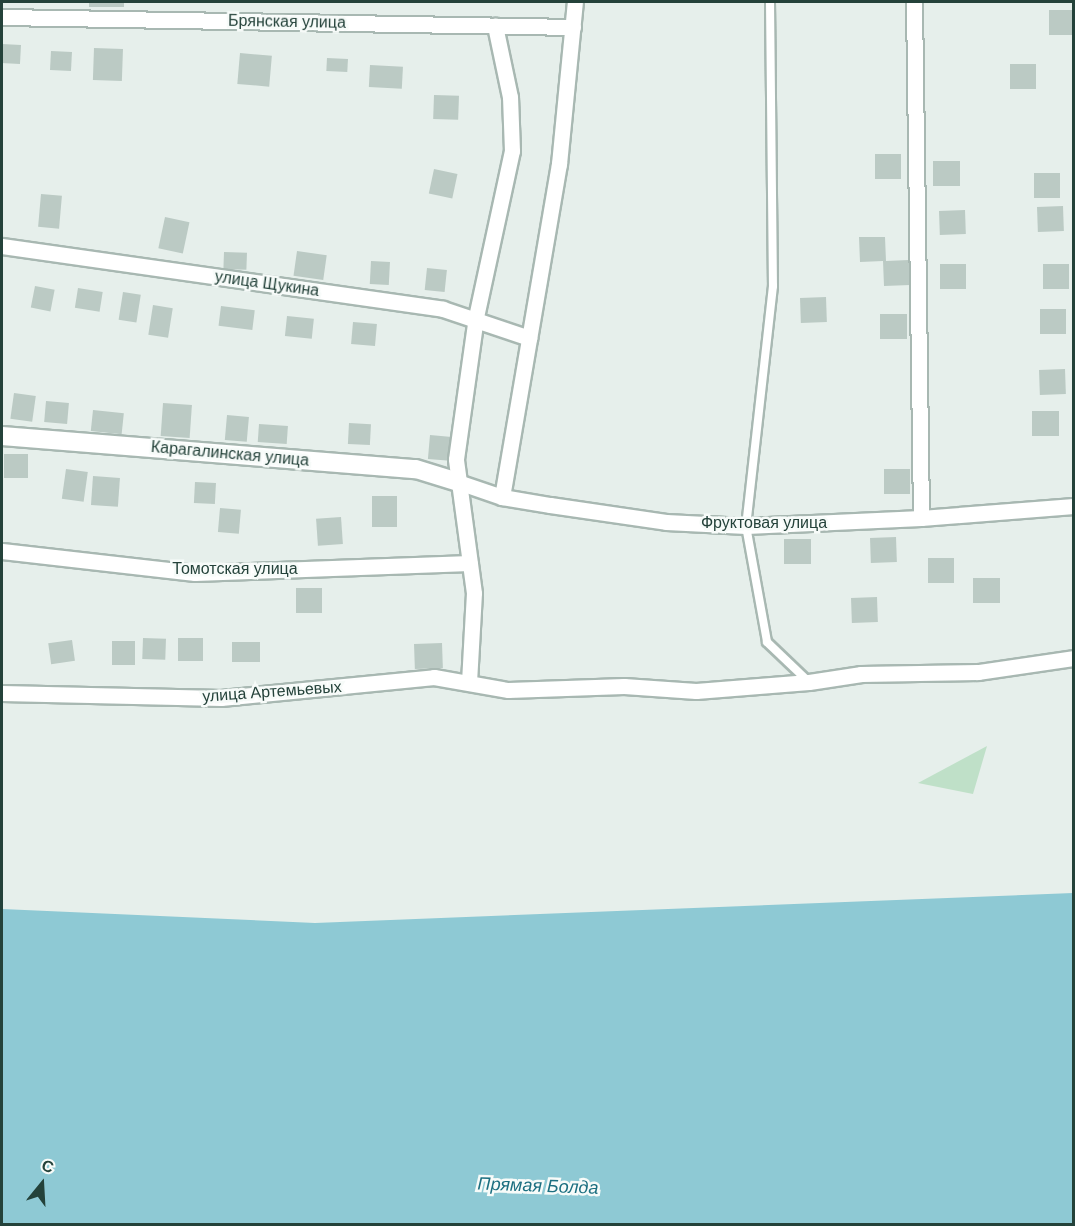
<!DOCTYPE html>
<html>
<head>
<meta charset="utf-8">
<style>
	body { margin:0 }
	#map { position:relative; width:1075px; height:1226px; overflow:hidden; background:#e6efeb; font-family:"DM Sans",sans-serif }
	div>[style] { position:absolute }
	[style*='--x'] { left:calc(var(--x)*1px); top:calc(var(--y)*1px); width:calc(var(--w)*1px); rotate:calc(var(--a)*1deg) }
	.green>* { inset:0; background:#bfe0c8 }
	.water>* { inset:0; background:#8ec9d4 }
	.building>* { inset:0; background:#bbcac4; transform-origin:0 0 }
	.roads { filter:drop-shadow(2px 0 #a8b8b2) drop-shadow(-2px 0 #a8b8b2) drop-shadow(0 2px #a8b8b2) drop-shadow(0 -2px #a8b8b2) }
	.lane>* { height:8px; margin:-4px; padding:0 4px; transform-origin:4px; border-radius:4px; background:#fff }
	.street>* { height:15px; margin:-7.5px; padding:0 7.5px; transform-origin:7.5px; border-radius:7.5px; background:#fff }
	.secondary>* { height:18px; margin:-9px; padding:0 9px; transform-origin:9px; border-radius:9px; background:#fff }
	span { translate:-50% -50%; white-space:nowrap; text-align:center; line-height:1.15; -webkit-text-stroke:5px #f7fbf9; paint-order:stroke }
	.street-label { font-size:16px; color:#24423a }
	.water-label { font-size:18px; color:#1c6f80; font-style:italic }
	.frame { position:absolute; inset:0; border:3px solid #24423a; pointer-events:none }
	.north { position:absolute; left:12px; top:1154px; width:60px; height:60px; -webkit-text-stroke:4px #f7fbf9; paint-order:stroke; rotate:18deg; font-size:16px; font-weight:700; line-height:24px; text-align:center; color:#24423a }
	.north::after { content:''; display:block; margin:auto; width:21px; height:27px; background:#24423a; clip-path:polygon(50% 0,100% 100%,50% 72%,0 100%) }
</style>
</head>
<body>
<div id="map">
	<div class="green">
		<i style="clip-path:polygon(987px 746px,973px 794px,918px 783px)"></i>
	</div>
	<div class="water">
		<i style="clip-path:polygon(1073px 893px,1073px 1224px,2px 1224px,2px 909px,315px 923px)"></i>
	</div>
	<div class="building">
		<i style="left:89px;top:2px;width:35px;height:5px"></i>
		<i style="left:1074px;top:10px;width:25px;height:25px;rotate:90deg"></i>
		<i style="left:2px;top:44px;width:19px;height:19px;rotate:3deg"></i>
		<i style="left:94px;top:48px;width:29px;height:32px;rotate:2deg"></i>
		<i style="left:51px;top:51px;width:21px;height:19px;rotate:3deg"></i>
		<i style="left:240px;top:53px;width:32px;height:31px;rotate:5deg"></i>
		<i style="left:327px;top:58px;width:21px;height:13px;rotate:3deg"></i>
		<i style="left:1036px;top:64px;width:25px;height:26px;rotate:90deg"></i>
		<i style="left:370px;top:65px;width:33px;height:22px;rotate:3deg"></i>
		<i style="left:434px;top:95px;width:25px;height:24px;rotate:2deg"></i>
		<i style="left:875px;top:154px;width:26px;height:25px"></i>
		<i style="left:960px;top:161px;width:25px;height:27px;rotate:90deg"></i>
		<i style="left:434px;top:169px;width:24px;height:25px;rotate:12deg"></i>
		<i style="left:1034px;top:173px;width:26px;height:25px"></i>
		<i style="left:41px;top:194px;width:21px;height:33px;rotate:5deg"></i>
		<i style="left:1063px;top:206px;width:25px;height:26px;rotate:88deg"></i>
		<i style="left:965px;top:210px;width:24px;height:26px;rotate:88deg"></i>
		<i style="left:165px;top:217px;width:25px;height:32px;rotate:12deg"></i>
		<i style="clip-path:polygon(859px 237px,885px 237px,886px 261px,909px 260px,910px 285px,884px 286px,883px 261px,860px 262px)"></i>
		<i style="left:297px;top:251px;width:30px;height:25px;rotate:8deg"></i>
		<i style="left:224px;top:252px;width:23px;height:17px;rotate:2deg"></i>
		<i style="left:371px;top:261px;width:19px;height:23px;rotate:3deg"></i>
		<i style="left:940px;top:264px;width:26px;height:25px"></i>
		<i style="left:1043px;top:264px;width:26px;height:25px"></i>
		<i style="left:427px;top:268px;width:20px;height:22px;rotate:6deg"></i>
		<i style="left:35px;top:286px;width:20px;height:22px;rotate:11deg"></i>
		<i style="left:78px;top:288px;width:25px;height:20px;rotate:9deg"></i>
		<i style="left:123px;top:292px;width:18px;height:28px;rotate:9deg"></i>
		<i style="left:826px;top:297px;width:25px;height:26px;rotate:88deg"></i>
		<i style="left:153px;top:305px;width:20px;height:30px;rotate:9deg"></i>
		<i style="left:221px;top:306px;width:34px;height:20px;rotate:7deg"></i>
		<i style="left:1040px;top:309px;width:26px;height:25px"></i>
		<i style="left:907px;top:314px;width:25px;height:27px;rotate:90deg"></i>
		<i style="left:287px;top:316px;width:27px;height:20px;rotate:6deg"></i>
		<i style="left:353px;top:322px;width:24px;height:22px;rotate:5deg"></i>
		<i style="left:1065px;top:369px;width:25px;height:26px;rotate:88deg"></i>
		<i style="left:14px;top:393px;width:22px;height:26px;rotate:8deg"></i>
		<i style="left:46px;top:401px;width:23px;height:21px;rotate:5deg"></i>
		<i style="left:163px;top:403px;width:29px;height:33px;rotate:4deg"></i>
		<i style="left:93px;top:410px;width:31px;height:21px;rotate:6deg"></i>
		<i style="left:1059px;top:411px;width:25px;height:27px;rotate:90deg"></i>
		<i style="left:227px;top:415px;width:22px;height:25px;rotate:5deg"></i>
		<i style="left:349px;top:423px;width:22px;height:21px;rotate:3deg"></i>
		<i style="left:259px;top:424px;width:29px;height:18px;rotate:4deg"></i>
		<i style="left:430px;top:435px;width:22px;height:24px;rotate:5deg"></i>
		<i style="left:4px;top:454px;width:24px;height:24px"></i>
		<i style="left:66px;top:469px;width:22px;height:30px;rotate:8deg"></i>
		<i style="left:884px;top:469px;width:26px;height:25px"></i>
		<i style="left:93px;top:476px;width:27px;height:29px;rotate:4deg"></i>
		<i style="left:195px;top:482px;width:21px;height:21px;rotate:3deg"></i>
		<i style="left:372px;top:496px;width:25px;height:31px"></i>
		<i style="left:220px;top:508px;width:21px;height:24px;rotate:5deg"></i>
		<i style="left:341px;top:517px;width:27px;height:25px;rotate:86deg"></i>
		<i style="left:896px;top:537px;width:25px;height:26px;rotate:88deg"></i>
		<i style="left:811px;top:539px;width:25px;height:27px;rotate:90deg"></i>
		<i style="left:928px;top:558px;width:26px;height:25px"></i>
		<i style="left:1000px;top:578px;width:25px;height:27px;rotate:90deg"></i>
		<i style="left:296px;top:588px;width:26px;height:25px"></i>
		<i style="left:877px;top:597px;width:25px;height:26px;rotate:88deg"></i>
		<i style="left:143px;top:638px;width:23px;height:21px;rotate:2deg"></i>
		<i style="left:203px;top:638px;width:23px;height:25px;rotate:90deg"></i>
		<i style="left:72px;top:640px;width:21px;height:24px;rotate:82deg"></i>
		<i style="left:112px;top:641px;width:23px;height:24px"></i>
		<i style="left:232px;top:642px;width:28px;height:20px"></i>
		<i style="left:442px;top:643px;width:25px;height:28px;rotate:88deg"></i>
	</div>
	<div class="roads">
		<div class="lane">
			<i style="--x:770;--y:2;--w:284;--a:89.4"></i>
			<i style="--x:773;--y:286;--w:242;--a:96.4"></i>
			<i style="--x:746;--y:526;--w:118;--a:79.7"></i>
			<i style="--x:767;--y:642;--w:57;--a:43.6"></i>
		</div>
		<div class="street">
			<i style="--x:914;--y:2;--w:516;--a:89.22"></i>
			<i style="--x:2;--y:17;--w:571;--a:1"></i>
			<i style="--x:2;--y:246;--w:445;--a:8.1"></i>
			<i style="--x:443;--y:309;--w:91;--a:18.6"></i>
			<i style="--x:458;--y:482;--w:46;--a:18.8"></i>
			<i style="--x:502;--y:497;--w:49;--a:9.5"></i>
			<i style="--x:550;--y:505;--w:117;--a:8.3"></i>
			<i style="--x:666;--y:522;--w:80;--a:2.9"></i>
			<i style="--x:746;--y:526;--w:175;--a:-2.6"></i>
			<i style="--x:921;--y:518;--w:153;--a:-4.5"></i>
			<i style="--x:502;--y:497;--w:338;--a:-80.3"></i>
			<i style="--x:559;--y:164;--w:163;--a:-84.4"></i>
			<i style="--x:2;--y:551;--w:194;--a:6.5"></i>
			<i style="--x:195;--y:573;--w:275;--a:-2.1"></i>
			<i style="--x:469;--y:682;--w:89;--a:-86.8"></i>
			<i style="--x:474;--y:593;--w:135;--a:-97.7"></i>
			<i style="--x:456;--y:459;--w:143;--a:-82"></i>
			<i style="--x:476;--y:317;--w:170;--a:-77.8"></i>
			<i style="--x:512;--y:151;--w:54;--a:-92.1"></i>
			<i style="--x:510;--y:97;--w:73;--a:-101.9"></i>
			<i style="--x:2;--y:693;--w:219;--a:1.3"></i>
			<i style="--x:221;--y:698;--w:214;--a:-5.6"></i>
			<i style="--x:434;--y:677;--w:75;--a:10"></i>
			<i style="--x:508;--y:690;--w:116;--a:-2"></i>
			<i style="--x:624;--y:686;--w:72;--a:4"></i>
			<i style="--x:696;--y:691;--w:113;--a:-4.6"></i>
			<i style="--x:809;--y:682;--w:53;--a:-8.7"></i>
			<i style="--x:861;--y:674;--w:117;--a:-1"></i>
			<i style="--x:978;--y:672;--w:97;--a:-8.3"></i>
		</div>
		<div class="secondary">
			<i style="--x:2;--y:436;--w:415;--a:4.6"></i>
			<i style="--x:416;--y:469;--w:44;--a:17.2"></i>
		</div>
	</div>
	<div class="street-label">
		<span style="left:287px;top:22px;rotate:1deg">Брянская улица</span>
		<span style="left:267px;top:284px;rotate:8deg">улица Щукина</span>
		<span style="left:230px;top:454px;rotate:5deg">Карагалинская улица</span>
		<span style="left:764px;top:523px">Фруктовая улица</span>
		<span style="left:235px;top:569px">Томотская улица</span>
		<span style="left:272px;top:692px;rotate:-4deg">улица Артемьевых</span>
	</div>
	<div class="water-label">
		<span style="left:538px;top:1186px;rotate:2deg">Прямая Болда</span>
	</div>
	<div class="frame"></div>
	<div class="north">С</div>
</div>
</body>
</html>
